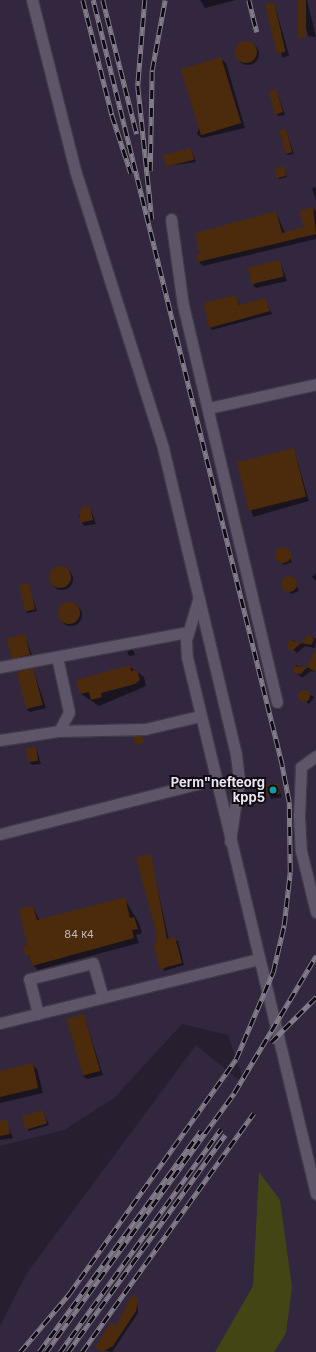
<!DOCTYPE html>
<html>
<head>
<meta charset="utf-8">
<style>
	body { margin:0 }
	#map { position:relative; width:316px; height:1352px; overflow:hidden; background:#271f30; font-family:Inter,sans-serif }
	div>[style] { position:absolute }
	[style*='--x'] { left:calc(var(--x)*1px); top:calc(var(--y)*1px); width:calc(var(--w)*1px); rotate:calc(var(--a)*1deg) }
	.built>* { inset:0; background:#32273e }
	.green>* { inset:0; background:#434515 }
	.shadow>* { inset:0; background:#0007; transform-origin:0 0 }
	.round { border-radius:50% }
	.building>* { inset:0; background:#4c2b0c; transform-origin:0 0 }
	.roads { filter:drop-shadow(1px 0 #403948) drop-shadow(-1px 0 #403948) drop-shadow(0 1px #403948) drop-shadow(0 -1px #403948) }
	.minor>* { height:11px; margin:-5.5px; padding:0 5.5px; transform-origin:5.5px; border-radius:5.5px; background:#5e5569 }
	.rail>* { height:4.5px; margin-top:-2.25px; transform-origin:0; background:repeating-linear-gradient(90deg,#0e0b12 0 9px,#837c8a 0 18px); box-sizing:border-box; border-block:1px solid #837c8a }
	.dots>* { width:11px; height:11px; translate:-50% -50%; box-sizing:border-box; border:2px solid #0e0b12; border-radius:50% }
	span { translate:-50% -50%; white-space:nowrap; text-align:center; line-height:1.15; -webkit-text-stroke:4px #0e0b12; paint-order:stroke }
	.number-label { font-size:11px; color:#c3b7b8 }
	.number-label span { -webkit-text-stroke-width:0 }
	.poi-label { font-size:13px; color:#ebe6f1; font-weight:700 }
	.right { translate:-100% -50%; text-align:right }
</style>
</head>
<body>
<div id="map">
	<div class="built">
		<i style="clip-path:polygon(0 0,316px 0,316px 1352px,0 1352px,0 1326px,27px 1273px,196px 1045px,245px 1085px,228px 1035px,182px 1024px,114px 1098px,64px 1130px,0 1146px)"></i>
	</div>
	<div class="green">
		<i style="clip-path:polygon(259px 1172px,280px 1200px,292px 1287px,286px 1333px,274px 1352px,215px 1352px,253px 1286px)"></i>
	</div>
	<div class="shadow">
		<i style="clip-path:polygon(200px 0,236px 0,205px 8px)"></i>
		<i style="clip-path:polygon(299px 0,307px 0,316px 37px,308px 36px)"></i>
		<i style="left:274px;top:3px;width:55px;height:7px;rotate:74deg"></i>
		<i class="round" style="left:237px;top:43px;width:22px;height:22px"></i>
		<i style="clip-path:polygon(221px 59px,226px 63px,245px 128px,202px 138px,197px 134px)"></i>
		<i style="clip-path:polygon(276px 90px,285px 115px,278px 116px,276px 114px)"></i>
		<i style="clip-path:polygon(286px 130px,294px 154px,288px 155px,285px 153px)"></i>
		<i style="clip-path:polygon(191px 149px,196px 162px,167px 166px)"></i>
		<i style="clip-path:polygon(284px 168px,287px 177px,279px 179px,275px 170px)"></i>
		<i style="clip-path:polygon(316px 187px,316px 200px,312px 188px)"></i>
		<i style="clip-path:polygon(313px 208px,316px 212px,316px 239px,203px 266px,199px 262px,197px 255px,276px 212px,285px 233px,305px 227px)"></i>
		<i style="clip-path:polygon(280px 261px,287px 281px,256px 288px,253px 285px)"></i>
		<i style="clip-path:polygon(236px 296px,240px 305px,265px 299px,272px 314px,212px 330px,210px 327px)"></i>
		<i style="left:294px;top:449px;width:54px;height:58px;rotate:74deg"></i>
		<i style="clip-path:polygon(90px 507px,96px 524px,84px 526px,79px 516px)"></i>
		<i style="clip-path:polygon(285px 549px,292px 562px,284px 565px,277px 553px)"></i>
		<i class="round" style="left:51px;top:568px;width:22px;height:22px"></i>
		<i style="clip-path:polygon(316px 573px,316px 581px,312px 577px)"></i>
		<i style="clip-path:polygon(292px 578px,299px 591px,291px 594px,283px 582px)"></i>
		<i style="clip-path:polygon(28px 585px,37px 611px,28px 613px,26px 611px)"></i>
		<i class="round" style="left:60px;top:604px;width:22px;height:22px"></i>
		<i style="clip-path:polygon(25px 636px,33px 658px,17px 661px,13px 657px)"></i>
		<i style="clip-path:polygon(307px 636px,316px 639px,315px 648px,305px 646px,297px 653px,288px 644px,292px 640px,301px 644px)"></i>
		<i style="clip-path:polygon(133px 650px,135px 655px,129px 656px,127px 651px)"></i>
		<i style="clip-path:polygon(313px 660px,316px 672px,311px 671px,302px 678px,293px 669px,296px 665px,307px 668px)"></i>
		<i style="clip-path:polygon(129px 666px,144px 677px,146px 686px,99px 706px,81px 694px,77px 680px)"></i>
		<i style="clip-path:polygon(33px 669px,46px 708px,30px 712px,26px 709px)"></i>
		<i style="clip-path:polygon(303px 691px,314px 697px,309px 704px,299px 695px)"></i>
		<i style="clip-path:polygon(36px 748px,41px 764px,32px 765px,29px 762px)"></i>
		<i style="clip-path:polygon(277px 784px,282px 797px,271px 799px,267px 787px)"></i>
		<i style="clip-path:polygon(150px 855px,169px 940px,178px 941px,184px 965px,164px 971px)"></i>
		<i style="clip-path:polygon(124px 898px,139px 923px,142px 933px,136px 935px,139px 943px,38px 970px,33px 965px,24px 946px,28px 945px,33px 907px,40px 921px)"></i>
		<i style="clip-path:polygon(84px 1015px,103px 1075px,87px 1079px,83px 1076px)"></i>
		<i style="clip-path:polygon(32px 1064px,37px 1069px,43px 1093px,0 1103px,0 1072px)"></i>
		<i style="clip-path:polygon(43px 1112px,49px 1125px,29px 1131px,26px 1128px)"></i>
		<i style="clip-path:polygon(6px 1121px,13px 1138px,0 1140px,0 1122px)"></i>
		<i style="clip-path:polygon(137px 1300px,138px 1313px,112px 1352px,98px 1349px)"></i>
	</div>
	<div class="building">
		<i style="left:298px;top:0;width:8px;height:38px"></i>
		<i style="left:274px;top:2px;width:51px;height:9px;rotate:77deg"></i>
		<i class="round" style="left:235px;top:41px;width:22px;height:22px"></i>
		<i style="left:221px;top:57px;width:69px;height:42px;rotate:73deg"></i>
		<i style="clip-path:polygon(276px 89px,283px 112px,275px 115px,269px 92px)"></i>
		<i style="left:286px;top:129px;width:24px;height:7px;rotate:75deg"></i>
		<i style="left:191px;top:148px;width:12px;height:29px;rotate:76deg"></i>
		<i style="clip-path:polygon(284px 166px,286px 176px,277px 178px,274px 169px)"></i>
		<i style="clip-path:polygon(313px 207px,316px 234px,198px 262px,196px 255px,200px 253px,195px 233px,276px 211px,282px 233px,304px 227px,299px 211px)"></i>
		<i style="left:280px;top:260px;width:17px;height:33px;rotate:77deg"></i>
		<i style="clip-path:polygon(236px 295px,239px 305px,265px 298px,270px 311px,209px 328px,204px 303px)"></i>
		<i style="left:294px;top:448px;width:50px;height:59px;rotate:76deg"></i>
		<i style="clip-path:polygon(90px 506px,93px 520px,79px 523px,81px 508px)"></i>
		<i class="round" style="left:275px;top:547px;width:16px;height:16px"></i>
		<i class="round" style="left:49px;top:566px;width:22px;height:22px"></i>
		<i class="round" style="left:281px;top:576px;width:16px;height:16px"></i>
		<i style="left:29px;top:583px;width:27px;height:10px;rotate:77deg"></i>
		<i class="round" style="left:58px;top:602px;width:22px;height:22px"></i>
		<i style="left:25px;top:634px;width:21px;height:19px;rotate:76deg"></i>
		<i style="clip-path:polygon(309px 634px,314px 640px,311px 645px,301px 643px,292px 651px,287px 648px,289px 640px,301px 643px)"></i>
		<i style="clip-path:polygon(316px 649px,316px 672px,307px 667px,301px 674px,294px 673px,293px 666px,307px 667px)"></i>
		<i style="clip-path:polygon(130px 665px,131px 671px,137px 670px,140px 680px,135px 684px,101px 693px,102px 697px,91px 700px,89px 692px,80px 694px,76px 680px)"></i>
		<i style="left:33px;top:668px;width:38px;height:17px;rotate:75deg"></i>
		<i class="round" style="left:298px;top:690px;width:12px;height:12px"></i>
		<i style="clip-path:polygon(133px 736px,142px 736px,144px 743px,135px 745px)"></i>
		<i style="left:36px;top:747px;width:14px;height:10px;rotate:82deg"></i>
		<i style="left:278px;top:783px;width:11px;height:13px;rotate:80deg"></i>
		<i style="clip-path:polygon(151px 854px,167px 939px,175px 937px,182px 963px,160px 969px,153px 943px,157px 942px,154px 924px,136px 857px)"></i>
		<i style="clip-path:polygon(125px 897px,130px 918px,134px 917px,138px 929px,132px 930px,134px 938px,32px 966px,29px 955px,25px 956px,23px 946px,27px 945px,19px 909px,33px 906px,37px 920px)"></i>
		<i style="left:84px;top:1014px;width:59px;height:18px;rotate:74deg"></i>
		<i style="clip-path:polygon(33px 1063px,38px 1088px,0 1097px,0 1071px)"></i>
		<i style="left:43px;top:1110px;width:14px;height:22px;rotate:73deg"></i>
		<i style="clip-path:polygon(7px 1119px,10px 1134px,0 1136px,0 1121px)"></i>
		<i style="clip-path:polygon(132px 1295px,138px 1299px,136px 1311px,113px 1346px,102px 1352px,95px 1347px,111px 1323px,116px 1326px)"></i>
	</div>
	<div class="roads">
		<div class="minor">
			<i style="--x:32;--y:0;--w:175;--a:75.8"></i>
			<i style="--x:75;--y:170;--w:292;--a:72.4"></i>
			<i style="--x:163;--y:448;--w:316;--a:76.6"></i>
			<i style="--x:236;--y:755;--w:25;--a:83"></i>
			<i style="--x:239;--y:780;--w:62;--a:98.4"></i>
			<i style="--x:171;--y:219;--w:87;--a:82.1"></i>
			<i style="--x:183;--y:305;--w:408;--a:76.7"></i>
			<i style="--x:209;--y:408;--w:110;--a:-12.6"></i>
			<i style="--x:198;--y:600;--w:42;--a:106.7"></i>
			<i style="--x:186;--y:640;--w:17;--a:87"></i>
			<i style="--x:187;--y:657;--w:552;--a:76.49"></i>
			<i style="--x:0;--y:667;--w:190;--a:-10.6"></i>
			<i style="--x:59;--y:731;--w:86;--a:-1.3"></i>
			<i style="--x:145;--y:729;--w:57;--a:-13.3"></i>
			<i style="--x:0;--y:740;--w:60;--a:-8.7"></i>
			<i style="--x:59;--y:731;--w:21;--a:-62"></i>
			<i style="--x:69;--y:712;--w:56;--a:-102.3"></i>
			<i style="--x:316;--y:756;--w:19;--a:144"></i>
			<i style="--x:301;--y:767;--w:49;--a:92.3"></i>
			<i style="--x:299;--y:816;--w:35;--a:87"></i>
			<i style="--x:301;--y:851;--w:63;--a:76.2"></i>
			<i style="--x:0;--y:834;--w:206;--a:-14.3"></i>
			<i style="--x:38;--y:1014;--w:36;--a:-104"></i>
			<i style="--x:29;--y:979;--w:66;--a:-14"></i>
			<i style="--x:93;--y:963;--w:35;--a:74"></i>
			<i style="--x:0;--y:1023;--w:266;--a:-13.9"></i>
		</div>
	</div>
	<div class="rail">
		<i style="--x:83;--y:0;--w:119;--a:75.8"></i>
		<i style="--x:112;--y:115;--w:61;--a:71.9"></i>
		<i style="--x:103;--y:0;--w:138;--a:75.8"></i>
		<i style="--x:145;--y:0;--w:86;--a:94.7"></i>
		<i style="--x:138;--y:86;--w:134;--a:84"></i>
		<i style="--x:249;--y:0;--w:33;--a:76"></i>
		<i style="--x:150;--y:171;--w:101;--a:-88.9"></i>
		<i style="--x:152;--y:70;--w:71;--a:-79.5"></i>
		<i style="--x:271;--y:1042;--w:64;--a:-45"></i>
		<i style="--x:20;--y:1352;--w:76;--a:-49.8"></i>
		<i style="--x:69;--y:1294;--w:288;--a:-54.6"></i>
		<i style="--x:236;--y:1059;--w:95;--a:-67"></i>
		<i style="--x:273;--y:972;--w:48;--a:-76.8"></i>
		<i style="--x:284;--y:925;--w:53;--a:-83.5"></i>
		<i style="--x:290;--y:872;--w:70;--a:-90.8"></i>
		<i style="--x:289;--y:802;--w:38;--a:-101"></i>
		<i style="--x:282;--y:765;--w:788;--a:-103.88"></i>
		<i style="--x:39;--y:1352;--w:274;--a:-53.8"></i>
		<i style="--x:46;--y:1352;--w:320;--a:-54"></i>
		<i style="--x:234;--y:1093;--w:160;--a:-59.1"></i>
		<i style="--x:60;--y:1352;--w:275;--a:-54.2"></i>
		<i style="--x:68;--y:1352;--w:268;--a:-54.1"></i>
		<i style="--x:82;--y:1352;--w:294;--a:-54.3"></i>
	</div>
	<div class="dots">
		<i style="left:273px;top:790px;background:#0f9aa8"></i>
	</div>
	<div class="number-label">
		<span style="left:79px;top:934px">84 к4</span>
	</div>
	<div class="poi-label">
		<span class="right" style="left:265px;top:790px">Perm"nefteorg<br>kpp5</span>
	</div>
</div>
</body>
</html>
